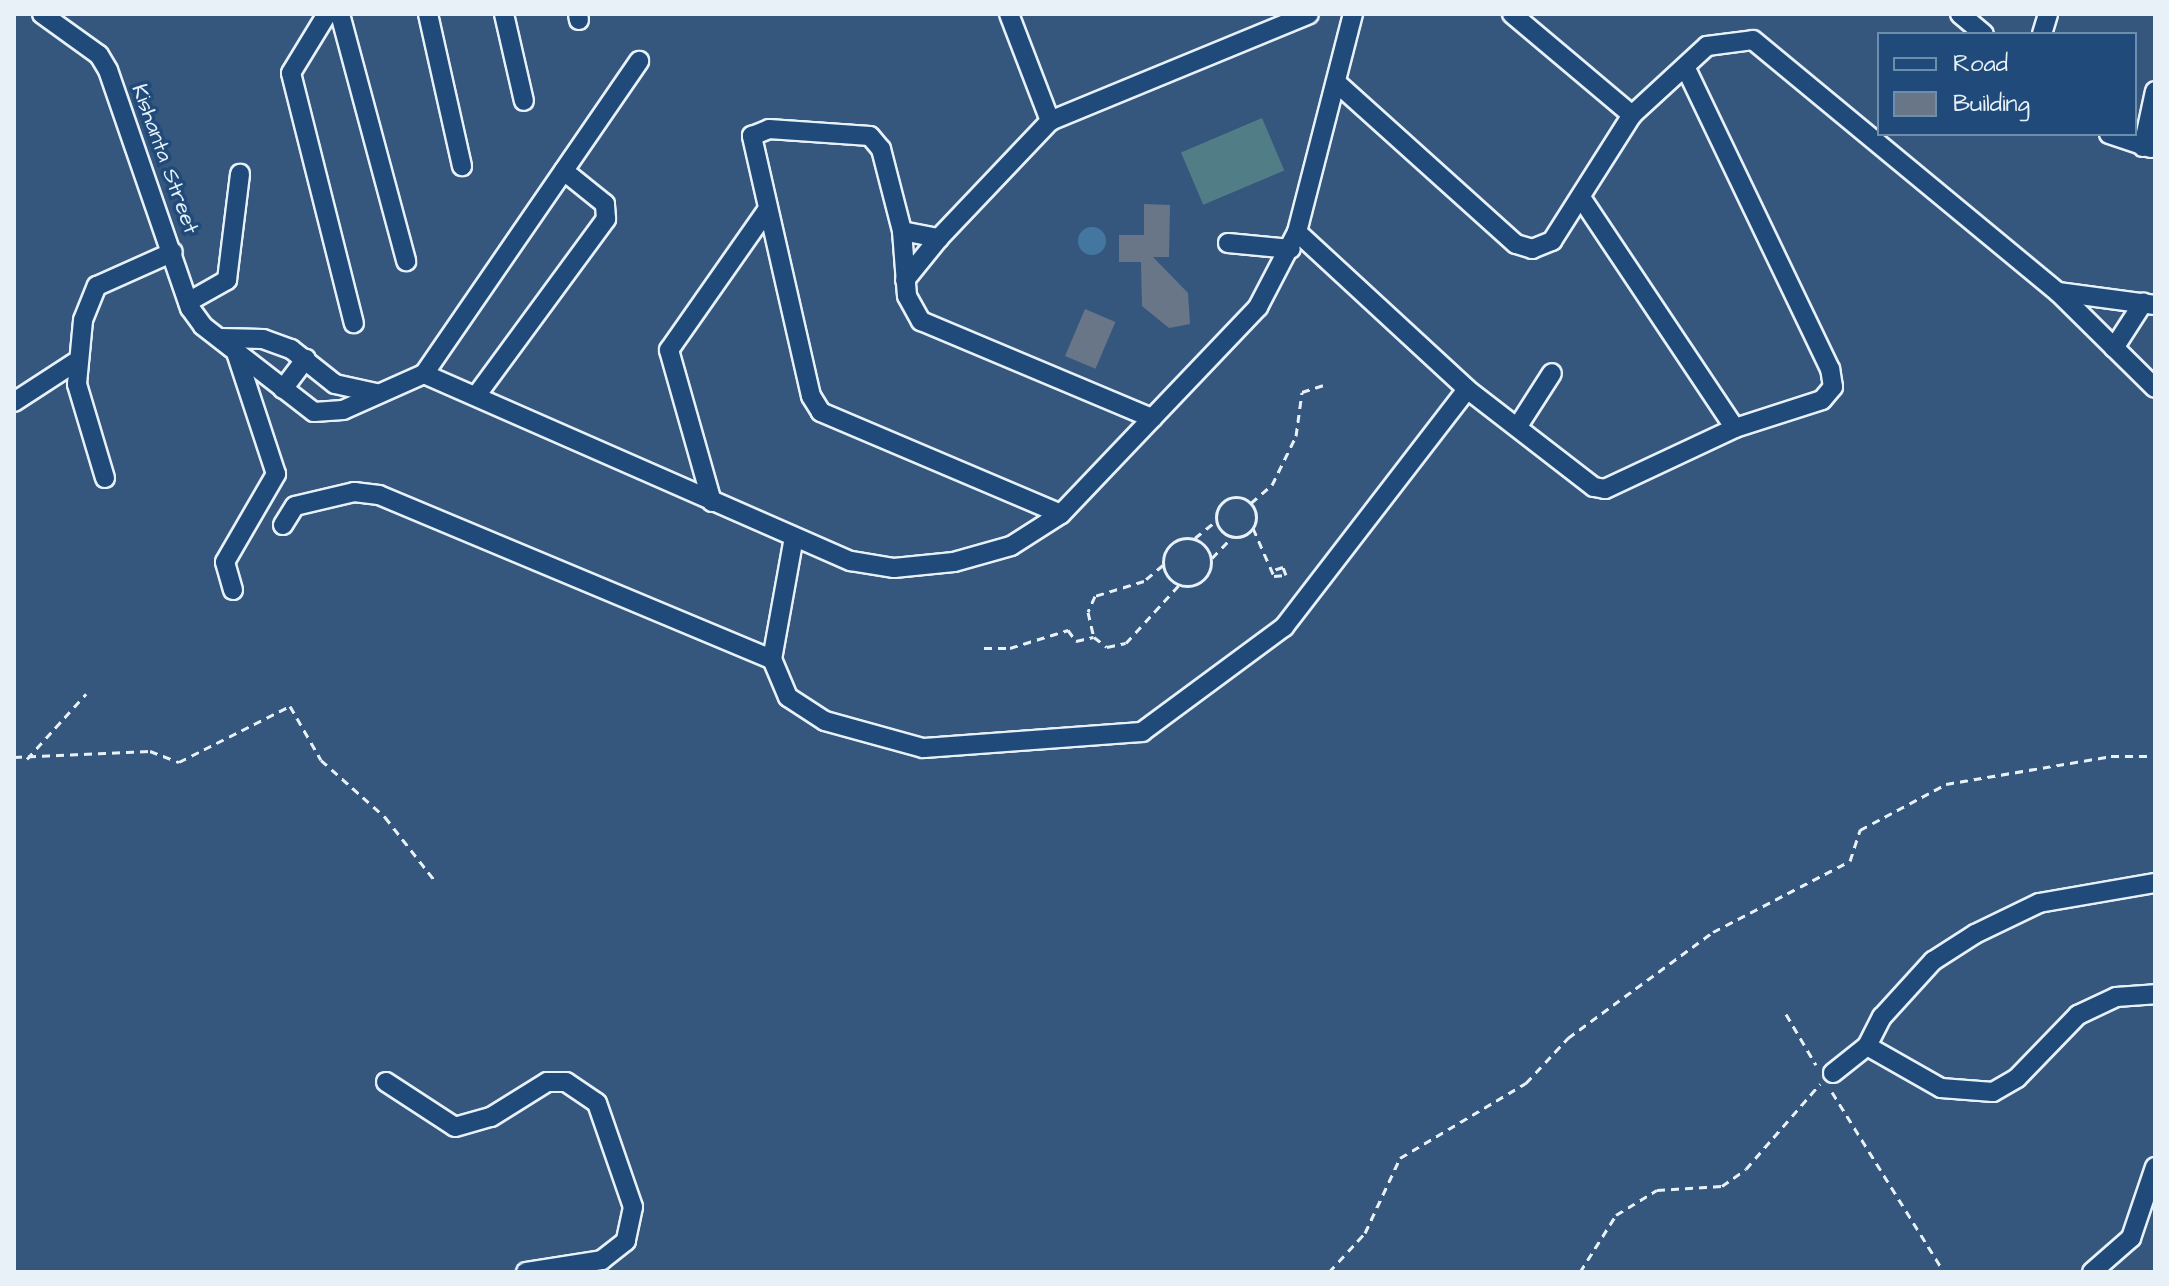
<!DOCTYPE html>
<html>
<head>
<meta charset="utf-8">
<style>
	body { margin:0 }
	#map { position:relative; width:2169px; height:1286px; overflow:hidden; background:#35577e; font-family:"Architects Daughter",sans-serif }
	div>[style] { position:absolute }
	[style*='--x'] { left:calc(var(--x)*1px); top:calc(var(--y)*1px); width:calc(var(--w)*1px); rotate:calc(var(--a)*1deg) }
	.green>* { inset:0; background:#517d86; transform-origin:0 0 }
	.water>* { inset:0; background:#4377a0 }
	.round { border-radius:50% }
	.building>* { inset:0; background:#697688; transform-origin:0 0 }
	.path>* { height:3px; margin-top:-1.5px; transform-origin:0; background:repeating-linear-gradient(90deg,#e8f1f8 0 8px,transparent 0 14px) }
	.path>.ring { margin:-1.5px; padding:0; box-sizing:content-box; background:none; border:3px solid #e8f1f8; border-radius:50% }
	.roads { filter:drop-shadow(2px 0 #e8f1f8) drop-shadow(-2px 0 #e8f1f8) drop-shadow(0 2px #e8f1f8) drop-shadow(0 -2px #e8f1f8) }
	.minor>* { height:18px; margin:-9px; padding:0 9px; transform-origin:9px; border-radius:9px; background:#1f4a7a }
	span { translate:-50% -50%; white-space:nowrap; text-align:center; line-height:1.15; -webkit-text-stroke:7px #1f4a7a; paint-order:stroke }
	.street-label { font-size:22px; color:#e8f1f8 }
	.frame { position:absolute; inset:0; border:16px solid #e8f1f8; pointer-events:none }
	.legend { position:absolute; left:1877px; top:32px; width:260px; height:104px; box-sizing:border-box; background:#1f4a7a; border:2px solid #6f8dac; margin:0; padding:10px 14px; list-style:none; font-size:24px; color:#e8f1f8 }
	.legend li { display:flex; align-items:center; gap:16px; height:40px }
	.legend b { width:40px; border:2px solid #6f8dac }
</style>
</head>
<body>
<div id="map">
	<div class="green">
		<i style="left:1262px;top:118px;width:57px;height:88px;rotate:67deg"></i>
	</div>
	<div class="water">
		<i class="round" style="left:1078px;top:227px;width:28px;height:28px"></i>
	</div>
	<div class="building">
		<i style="clip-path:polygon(1144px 204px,1170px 205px,1169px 257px,1153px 257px,1188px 293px,1190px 324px,1169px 328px,1142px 306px,1141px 262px,1119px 262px,1119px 235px,1144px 235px)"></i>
		<i style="left:1085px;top:309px;width:33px;height:51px;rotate:23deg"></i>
	</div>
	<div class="path">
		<i class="ring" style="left:1216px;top:497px;width:37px;height:37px"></i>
		<i style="--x:1251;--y:503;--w:28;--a:-41"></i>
		<i style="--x:1272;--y:485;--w:55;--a:-63.9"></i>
		<i style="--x:1296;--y:436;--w:44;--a:-82.2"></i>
		<i style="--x:1302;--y:392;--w:22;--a:-18"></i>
		<i style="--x:1253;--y:528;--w:52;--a:66.4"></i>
		<i style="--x:1274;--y:576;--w:12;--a:-5"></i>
		<i style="--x:1286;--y:575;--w:9;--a:-111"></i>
		<i style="--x:1283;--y:567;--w:9;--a:162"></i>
		<i class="ring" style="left:1163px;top:538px;width:45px;height:45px"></i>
		<i style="--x:1195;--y:538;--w:27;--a:-39"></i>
		<i style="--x:1212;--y:558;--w:28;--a:-46"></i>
		<i style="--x:1163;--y:565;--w:25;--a:140"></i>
		<i style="--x:1144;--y:581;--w:51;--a:163"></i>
		<i style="--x:1095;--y:596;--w:17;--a:114"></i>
		<i style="--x:1088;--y:612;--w:26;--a:77"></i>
		<i style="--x:1094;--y:637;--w:16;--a:38"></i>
		<i style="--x:1107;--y:647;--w:19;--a:-12"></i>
		<i style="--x:1126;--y:643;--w:79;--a:-47.6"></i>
		<i style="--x:984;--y:648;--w:26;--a:0"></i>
		<i style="--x:1010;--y:648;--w:61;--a:-17.2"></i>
		<i style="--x:1068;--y:630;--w:14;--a:54"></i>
		<i style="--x:1076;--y:641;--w:18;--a:-13"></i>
		<i style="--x:14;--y:757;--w:136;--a:-2.5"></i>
		<i style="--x:150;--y:751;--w:31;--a:21"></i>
		<i style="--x:179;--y:762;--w:124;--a:-26.8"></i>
		<i style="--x:290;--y:706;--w:62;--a:60.1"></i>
		<i style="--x:321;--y:760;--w:86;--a:41.7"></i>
		<i style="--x:385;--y:817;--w:83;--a:51.9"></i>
		<i style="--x:27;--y:759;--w:88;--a:-47.8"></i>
		<i style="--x:1786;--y:1014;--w:59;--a:59.5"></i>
		<i style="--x:1832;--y:1092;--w:212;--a:58.1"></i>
		<i style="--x:1329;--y:1272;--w:53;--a:-47.3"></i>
		<i style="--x:1365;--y:1233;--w:83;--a:-65"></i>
		<i style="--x:1400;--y:1158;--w:147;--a:-30.8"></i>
		<i style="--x:1526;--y:1083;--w:62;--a:-47"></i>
		<i style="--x:1568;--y:1038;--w:180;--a:-36.2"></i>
		<i style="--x:1713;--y:932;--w:154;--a:-27.4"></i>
		<i style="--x:1850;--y:861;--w:33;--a:-72"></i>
		<i style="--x:1860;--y:830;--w:98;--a:-28.1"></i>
		<i style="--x:1946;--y:784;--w:167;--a:-9.6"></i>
		<i style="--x:2111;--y:756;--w:44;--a:0"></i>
		<i style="--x:1580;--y:1272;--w:67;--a:-57.7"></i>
		<i style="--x:1616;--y:1215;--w:48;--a:-31.4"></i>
		<i style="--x:1657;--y:1190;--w:65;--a:-3.5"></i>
		<i style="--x:1722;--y:1186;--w:29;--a:-35"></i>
		<i style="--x:1746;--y:1169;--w:113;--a:-49"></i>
	</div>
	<div class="roads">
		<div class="minor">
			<i style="--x:42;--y:14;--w:70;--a:35.7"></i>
			<i style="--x:99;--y:55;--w:17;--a:59"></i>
			<i style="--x:108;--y:70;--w:252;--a:71"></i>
			<i style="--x:190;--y:308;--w:22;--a:54"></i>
			<i style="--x:203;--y:326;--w:140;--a:37.8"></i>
			<i style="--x:314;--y:412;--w:29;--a:-4"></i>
			<i style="--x:343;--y:410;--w:89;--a:-24"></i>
			<i style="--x:424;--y:374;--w:380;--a:-55.5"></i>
			<i style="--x:327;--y:14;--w:69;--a:121.4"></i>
			<i style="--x:291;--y:73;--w:258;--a:75.9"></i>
			<i style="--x:340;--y:14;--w:256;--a:75"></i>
			<i style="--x:428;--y:14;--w:156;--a:77.4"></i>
			<i style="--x:504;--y:14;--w:89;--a:77.1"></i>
			<i style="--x:578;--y:14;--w:6;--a:81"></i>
			<i style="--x:1009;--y:14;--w:115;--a:69"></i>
			<i style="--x:1512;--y:14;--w:157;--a:40.1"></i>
			<i style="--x:1960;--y:14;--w:31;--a:40"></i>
			<i style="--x:2042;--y:34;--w:21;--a:-73"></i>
			<i style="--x:1338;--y:84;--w:239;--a:42"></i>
			<i style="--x:1516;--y:244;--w:17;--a:17"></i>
			<i style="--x:1532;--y:249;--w:22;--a:-22"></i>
			<i style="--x:1552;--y:241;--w:149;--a:-57.6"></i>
			<i style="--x:1632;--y:115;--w:102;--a:-42.6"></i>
			<i style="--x:1707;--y:46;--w:46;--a:-7.4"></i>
			<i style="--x:1753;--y:40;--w:396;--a:39.6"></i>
			<i style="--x:2058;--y:292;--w:136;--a:44.7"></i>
			<i style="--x:2109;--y:134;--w:44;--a:18.4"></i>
			<i style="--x:2143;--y:147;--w:57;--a:-77.9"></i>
			<i style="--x:1582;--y:199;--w:275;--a:56.3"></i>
			<i style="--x:902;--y:231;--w:38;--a:11"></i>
			<i style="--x:939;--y:238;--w:54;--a:129"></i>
			<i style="--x:1297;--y:232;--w:231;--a:42.7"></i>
			<i style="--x:1467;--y:389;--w:160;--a:37.7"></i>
			<i style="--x:1594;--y:487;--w:11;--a:10"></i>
			<i style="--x:1605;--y:489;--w:144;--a:-25.1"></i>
			<i style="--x:1735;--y:428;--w:91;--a:-17.8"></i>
			<i style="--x:1822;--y:400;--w:17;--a:-50"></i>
			<i style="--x:1833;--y:387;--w:18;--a:-99"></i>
			<i style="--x:1830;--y:369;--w:335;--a:-115.6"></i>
			<i style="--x:939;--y:238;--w:161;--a:-46.5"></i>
			<i style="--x:1050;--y:121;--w:280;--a:-22.4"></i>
			<i style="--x:1228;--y:243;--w:63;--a:5.4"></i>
			<i style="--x:2058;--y:292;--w:98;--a:7.6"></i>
			<i style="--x:188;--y:302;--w:45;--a:-29.4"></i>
			<i style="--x:227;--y:280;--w:107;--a:-83"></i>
			<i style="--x:220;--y:338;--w:43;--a:1.3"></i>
			<i style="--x:263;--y:339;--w:30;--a:20"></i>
			<i style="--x:291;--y:349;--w:56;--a:38.5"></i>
			<i style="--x:335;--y:384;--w:42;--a:12.4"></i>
			<i style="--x:2114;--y:348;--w:54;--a:-57.2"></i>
			<i style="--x:424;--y:374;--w:466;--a:23.7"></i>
			<i style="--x:851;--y:561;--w:44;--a:9.2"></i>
			<i style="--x:894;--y:568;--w:60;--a:-5.7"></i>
			<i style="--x:954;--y:562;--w:59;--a:-15.7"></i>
			<i style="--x:1011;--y:546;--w:59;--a:-32.6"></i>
			<i style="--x:1061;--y:514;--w:286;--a:-46.4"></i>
			<i style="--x:1258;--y:307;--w:85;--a:-62.5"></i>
			<i style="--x:1297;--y:232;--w:225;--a:-75.6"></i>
			<i style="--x:283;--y:389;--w:38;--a:-53"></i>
			<i style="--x:476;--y:396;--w:220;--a:-53.7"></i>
			<i style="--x:606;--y:219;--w:15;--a:-94"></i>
			<i style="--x:605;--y:204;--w:53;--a:-141.2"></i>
			<i style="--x:14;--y:402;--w:72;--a:-33"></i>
			<i style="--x:1520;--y:423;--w:59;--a:-57.4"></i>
			<i style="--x:105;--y:478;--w:98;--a:-106.6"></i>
			<i style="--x:77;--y:384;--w:64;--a:-84.6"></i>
			<i style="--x:83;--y:320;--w:37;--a:-68"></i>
			<i style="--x:97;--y:286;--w:83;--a:-24.1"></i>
			<i style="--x:712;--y:502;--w:158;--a:-105.8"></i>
			<i style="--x:669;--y:350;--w:171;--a:-55"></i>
			<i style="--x:1061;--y:514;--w:261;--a:-157"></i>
			<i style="--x:821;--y:412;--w:19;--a:-122"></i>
			<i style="--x:811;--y:396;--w:267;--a:-102.8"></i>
			<i style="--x:752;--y:136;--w:18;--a:-22"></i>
			<i style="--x:769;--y:129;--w:101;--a:4"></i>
			<i style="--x:870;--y:136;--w:17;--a:50"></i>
			<i style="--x:881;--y:149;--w:85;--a:75.6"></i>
			<i style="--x:902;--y:231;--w:65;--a:85.6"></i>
			<i style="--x:907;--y:296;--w:29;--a:61"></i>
			<i style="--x:921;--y:321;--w:251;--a:22.8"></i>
			<i style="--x:283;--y:525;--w:22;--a:-58"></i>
			<i style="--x:295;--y:506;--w:61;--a:-13.3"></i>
			<i style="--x:354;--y:492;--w:25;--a:7"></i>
			<i style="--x:379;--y:495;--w:426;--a:22.7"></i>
			<i style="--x:794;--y:537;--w:124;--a:100.2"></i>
			<i style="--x:772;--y:659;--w:41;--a:67.2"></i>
			<i style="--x:788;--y:697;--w:44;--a:33"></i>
			<i style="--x:825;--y:721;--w:102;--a:15.4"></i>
			<i style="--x:923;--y:748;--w:220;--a:-4.2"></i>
			<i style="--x:1142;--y:732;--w:177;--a:-36.5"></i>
			<i style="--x:1284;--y:627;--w:300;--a:-52.4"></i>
			<i style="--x:233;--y:590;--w:29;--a:-106"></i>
			<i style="--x:225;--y:562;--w:102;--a:-59.9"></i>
			<i style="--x:276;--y:474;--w:132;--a:-108.2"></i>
			<i style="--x:1867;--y:1046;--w:85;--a:29.6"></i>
			<i style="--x:1941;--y:1088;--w:52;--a:4.4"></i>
			<i style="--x:1993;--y:1092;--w:28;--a:-30"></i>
			<i style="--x:2017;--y:1078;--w:88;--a:-45.9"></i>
			<i style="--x:2078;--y:1015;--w:42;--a:-25.3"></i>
			<i style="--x:2116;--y:997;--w:39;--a:-4"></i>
			<i style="--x:1833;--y:1073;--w:43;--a:-38.5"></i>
			<i style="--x:1867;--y:1046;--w:33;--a:-63"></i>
			<i style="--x:1882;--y:1017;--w:76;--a:-47.7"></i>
			<i style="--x:1933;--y:961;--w:50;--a:-32.7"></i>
			<i style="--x:1975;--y:934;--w:71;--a:-25.8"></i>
			<i style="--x:2039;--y:903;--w:118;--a:-9.8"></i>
			<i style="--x:386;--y:1082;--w:82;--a:33.1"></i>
			<i style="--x:455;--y:1127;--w:37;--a:-16"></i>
			<i style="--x:491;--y:1117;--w:66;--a:-32"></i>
			<i style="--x:547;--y:1082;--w:19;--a:0"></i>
			<i style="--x:566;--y:1082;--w:37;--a:34"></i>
			<i style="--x:597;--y:1103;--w:110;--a:70.9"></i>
			<i style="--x:633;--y:1207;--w:35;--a:102"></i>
			<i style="--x:626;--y:1241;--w:31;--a:142"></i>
			<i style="--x:602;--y:1260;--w:77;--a:171"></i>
			<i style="--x:2092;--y:1272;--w:52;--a:-41.1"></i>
			<i style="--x:2131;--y:1238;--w:75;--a:-71.3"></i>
		</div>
	</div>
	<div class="street-label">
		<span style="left:165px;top:159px;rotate:70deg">Kishanta Street</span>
	</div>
	<div class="frame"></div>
	<ul class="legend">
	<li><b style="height:10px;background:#1f4a7a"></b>Road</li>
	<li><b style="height:22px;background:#697688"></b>Building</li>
	</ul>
</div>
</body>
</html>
